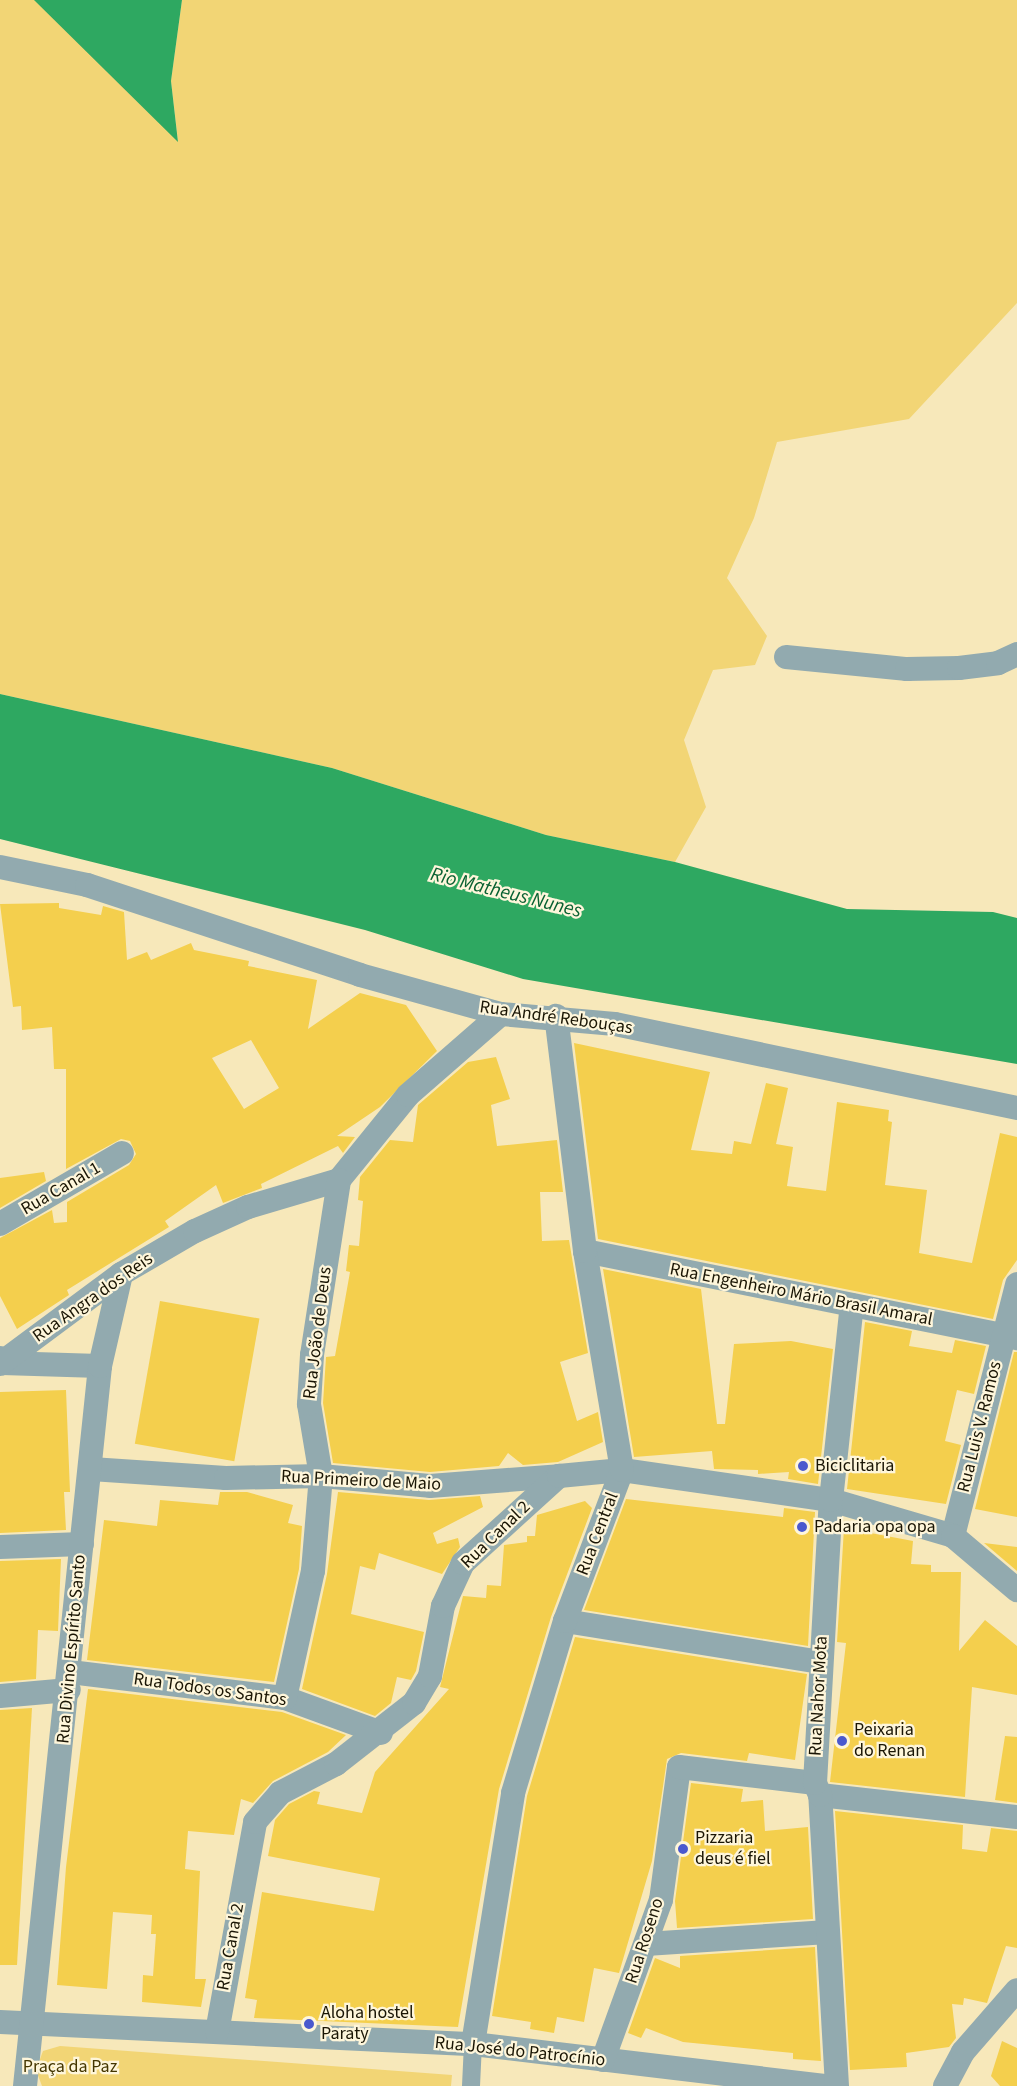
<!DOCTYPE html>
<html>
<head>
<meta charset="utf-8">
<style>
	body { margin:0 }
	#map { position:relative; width:1017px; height:2086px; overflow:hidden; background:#f7e8ba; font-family:"Source Sans 3",sans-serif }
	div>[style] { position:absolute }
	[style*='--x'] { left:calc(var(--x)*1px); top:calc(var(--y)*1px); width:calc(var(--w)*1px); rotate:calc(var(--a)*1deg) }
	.green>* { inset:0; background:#f2d575 }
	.water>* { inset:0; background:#2ea861 }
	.building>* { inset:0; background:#f4cf4d; transform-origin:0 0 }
	.pedestrian>* { height:18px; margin:-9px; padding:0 9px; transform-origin:9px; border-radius:9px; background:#92aaaf }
	.minor>* { height:24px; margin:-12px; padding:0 12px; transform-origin:12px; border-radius:12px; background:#92aaaf }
	.dots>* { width:16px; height:16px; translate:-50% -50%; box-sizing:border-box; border:3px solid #fef6db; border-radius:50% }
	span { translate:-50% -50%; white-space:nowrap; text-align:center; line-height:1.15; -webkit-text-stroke:4.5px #fef6db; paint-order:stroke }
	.street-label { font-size:18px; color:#1a1504 }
	.poi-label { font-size:18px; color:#1a1504 }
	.left { translate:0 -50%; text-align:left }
	.park-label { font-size:18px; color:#443600 }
	.water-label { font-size:20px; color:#096132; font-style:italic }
</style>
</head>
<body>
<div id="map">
	<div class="green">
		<i style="clip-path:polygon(0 0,36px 0,178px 141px,171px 81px,182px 0,1017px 0,1017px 303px,909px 419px,777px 442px,754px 518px,727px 578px,767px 636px,755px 665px,713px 670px,684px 740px,706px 807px,675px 862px,546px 835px,332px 768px,0 694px)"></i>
		<i style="clip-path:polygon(60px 2046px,452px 2075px,451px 2086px,42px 2086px,36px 2070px,43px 2051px)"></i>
	</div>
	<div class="water">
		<i style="clip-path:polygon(34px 0,182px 0,171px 81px,178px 142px)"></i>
		<i style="clip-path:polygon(0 694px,332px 768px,546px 835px,675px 862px,847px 909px,993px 912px,1017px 918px,1017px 1064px,523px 979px,365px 930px,0 839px)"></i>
	</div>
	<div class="building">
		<i style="clip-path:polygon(evenodd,59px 903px,59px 908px,101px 915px,103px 906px,124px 912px,127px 960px,147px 952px,151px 960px,191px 943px,194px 950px,249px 961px,248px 966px,317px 980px,308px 1029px,360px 993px,406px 1005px,437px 1051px,380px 1107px,337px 1136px,355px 1137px,343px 1153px,338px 1146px,261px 1184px,262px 1188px,223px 1203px,216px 1185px,165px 1221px,169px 1227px,67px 1290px,69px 1295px,17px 1329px,0 1296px,0 1238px,52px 1210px,54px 1223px,67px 1222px,67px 1202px,129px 1165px,136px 1154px,130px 1141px,121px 1139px,66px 1169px,66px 1069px,54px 1069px,52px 1027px,22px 1030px,21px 1006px,13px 1007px,0 904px,59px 903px,251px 1040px,279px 1088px,244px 1109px,212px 1058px,251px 1040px)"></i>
		<i style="clip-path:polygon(574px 1043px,710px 1072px,691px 1150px,732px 1154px,734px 1141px,751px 1144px,766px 1083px,788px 1088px,776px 1144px,793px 1147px,787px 1186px,826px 1191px,837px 1102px,889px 1110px,888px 1121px,892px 1122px,885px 1185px,927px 1190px,919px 1253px,972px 1263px,1000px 1133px,1017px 1137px,1017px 1260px,1003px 1280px,993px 1319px,598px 1239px)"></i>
		<i style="clip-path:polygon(496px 1057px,510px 1099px,491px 1105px,497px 1146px,557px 1140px,563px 1192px,540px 1192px,542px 1241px,569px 1240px,588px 1353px,560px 1362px,577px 1421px,598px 1412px,603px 1442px,558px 1462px,523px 1465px,508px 1453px,499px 1466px,430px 1472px,333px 1463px,323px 1403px,326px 1357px,335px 1356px,350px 1272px,346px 1271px,349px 1245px,359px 1246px,363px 1201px,358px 1200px,360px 1177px,390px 1140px,413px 1142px,418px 1105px,468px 1062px)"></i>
		<i style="clip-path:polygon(44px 1172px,46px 1181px,0 1208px,0 1178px)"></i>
		<i style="clip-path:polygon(603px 1269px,701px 1289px,717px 1424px,725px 1424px,734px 1344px,791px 1341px,833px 1349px,818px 1484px,788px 1479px,789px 1472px,758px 1474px,758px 1470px,714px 1469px,712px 1451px,634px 1457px)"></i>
		<i style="left:160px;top:1301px;width:101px;height:145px;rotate:10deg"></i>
		<i style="clip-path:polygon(865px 1322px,912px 1331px,909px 1346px,952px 1353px,955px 1340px,986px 1346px,974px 1394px,957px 1390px,945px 1441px,961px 1445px,946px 1504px,847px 1489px)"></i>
		<i style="clip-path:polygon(1014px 1352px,1017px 1352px,1017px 1517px,975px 1509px)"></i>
		<i style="clip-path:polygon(66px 1390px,70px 1492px,64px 1492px,66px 1530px,0 1533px,0 1392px)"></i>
		<i style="clip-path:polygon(220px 1492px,247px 1492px,293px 1505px,288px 1523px,302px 1526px,299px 1569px,274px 1682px,87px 1660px,104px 1520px,157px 1526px,160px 1500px,218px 1505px)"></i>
		<i style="clip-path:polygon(338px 1492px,429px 1500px,480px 1496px,483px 1507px,433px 1533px,437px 1544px,458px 1538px,460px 1547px,442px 1574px,379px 1553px,375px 1570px,360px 1566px,351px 1614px,424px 1632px,416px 1671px,411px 1680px,397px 1677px,391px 1703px,375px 1716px,302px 1689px,327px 1574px)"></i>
		<i style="clip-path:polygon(626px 1499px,783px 1517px,784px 1508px,815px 1512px,808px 1646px,584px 1610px)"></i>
		<i style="clip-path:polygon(585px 1501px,592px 1508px,551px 1617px,499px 1789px,458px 2027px,254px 2018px,257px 2000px,245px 1998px,262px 1892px,374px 1911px,380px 1878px,268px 1856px,275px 1820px,289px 1804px,314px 1791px,320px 1792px,317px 1804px,362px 1813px,375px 1772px,449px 1689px,440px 1687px,463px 1596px,486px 1598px,487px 1585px,501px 1586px,504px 1545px,527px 1542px,527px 1536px,535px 1536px,537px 1515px)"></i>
		<i style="clip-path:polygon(844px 1528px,913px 1541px,911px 1564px,931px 1565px,931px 1572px,961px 1572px,959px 1651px,985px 1620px,1017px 1646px,1017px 1695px,972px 1687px,965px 1797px,830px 1782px,846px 1643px,837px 1642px)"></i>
		<i style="clip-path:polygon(984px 1543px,1017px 1547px,1017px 1571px)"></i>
		<i style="clip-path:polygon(61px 1559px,58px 1631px,38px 1630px,36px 1679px,0 1682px,0 1561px)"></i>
		<i style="clip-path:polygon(575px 1637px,807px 1674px,795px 1760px,749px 1753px,747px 1761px,681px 1753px,667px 1759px,652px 1861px,619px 1973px,594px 1968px,584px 2022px,557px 2017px,554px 2033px,530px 2029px,531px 2022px,492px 2016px,527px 1796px)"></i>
		<i style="clip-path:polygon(88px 1689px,282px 1712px,346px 1735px,328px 1752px,273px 1781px,253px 1803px,241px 1799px,234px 1835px,188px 1831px,185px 1869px,200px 1871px,195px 1979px,206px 1979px,201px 2007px,142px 2002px,143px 1975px,153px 1976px,156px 1934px,151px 1934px,152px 1915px,113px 1912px,107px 1989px,57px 1985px,66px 1867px)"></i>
		<i style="clip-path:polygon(32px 1708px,17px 1965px,0 1965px,0 1710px)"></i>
		<i style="clip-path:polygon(1005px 1736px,1017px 1737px,1017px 1803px,995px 1800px)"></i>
		<i style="clip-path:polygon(691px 1783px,743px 1789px,741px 1802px,763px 1800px,765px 1831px,808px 1827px,813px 1919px,677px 1928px,675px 1901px)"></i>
		<i style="clip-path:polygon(835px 1811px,963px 1825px,962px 1849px,987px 1852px,991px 1828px,1017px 1831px,1017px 1948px,1006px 1946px,987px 2003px,964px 1998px,963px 2005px,952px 2004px,956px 2038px,949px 2047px,906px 2053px,907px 2067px,850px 2070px)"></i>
		<i style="clip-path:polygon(815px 1947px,821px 2061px,793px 2059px,793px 2053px,683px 2042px,646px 2028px,641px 2038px,628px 2033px,655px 1958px,680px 1968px,680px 1956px)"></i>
		<i style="clip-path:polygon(1002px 2041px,1017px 2048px,1017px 2086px,1000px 2086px,991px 2076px)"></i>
	</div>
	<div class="pedestrian">
		<i style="--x:471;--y:2086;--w:42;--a:-87.3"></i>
	</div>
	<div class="minor">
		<i style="--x:786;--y:657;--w:122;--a:5.7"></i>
		<i style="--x:907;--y:669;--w:52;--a:-1.1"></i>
		<i style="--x:959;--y:668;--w:39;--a:-7"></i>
		<i style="--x:998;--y:663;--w:21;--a:-25"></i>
		<i style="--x:0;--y:867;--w:89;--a:11.7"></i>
		<i style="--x:87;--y:885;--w:287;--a:18.2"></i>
		<i style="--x:360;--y:975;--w:146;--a:15.5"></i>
		<i style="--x:501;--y:1014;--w:114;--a:5"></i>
		<i style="--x:615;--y:1024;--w:411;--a:11.8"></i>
		<i style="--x:0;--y:1224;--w:141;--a:-30.2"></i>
		<i style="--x:585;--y:1251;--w:441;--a:11.4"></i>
		<i style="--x:0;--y:1358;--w:5;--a:68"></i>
		<i style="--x:2;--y:1363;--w:98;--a:1.8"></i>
		<i style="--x:0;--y:1364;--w:151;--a:-36.6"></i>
		<i style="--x:121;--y:1274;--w:86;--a:-30.2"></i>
		<i style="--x:195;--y:1231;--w:58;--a:-24.4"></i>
		<i style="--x:248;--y:1207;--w:95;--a:-16.5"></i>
		<i style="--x:339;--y:1180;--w:109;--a:-50.9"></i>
		<i style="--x:408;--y:1095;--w:123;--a:-41.1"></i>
		<i style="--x:91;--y:1469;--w:135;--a:3.8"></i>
		<i style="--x:226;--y:1478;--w:95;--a:-1.2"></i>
		<i style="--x:321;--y:1476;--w:109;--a:5.2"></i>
		<i style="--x:430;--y:1486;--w:129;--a:-4.4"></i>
		<i style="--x:953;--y:1536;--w:260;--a:-75.7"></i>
		<i style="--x:0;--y:1547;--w:82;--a:-2.1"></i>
		<i style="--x:565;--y:1621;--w:258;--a:9.1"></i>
		<i style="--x:70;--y:1672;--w:217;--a:6.9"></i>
		<i style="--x:285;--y:1698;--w:102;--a:20"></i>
		<i style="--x:0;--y:1696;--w:69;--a:-5"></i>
		<i style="--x:285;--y:1698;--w:130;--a:-77.6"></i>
		<i style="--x:313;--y:1571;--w:95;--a:-85.2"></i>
		<i style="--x:321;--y:1476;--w:73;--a:-99.5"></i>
		<i style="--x:309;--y:1404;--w:49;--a:-86.5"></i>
		<i style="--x:312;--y:1355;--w:177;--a:-81.2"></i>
		<i style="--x:820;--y:1795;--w:198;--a:6.4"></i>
		<i style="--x:646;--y:1944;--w:182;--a:-3.8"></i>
		<i style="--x:0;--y:2022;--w:474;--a:2.7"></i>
		<i style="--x:473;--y:2044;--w:354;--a:6.8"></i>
		<i style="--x:217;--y:2032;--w:213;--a:-79.7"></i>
		<i style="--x:255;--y:1822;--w:38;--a:-49"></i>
		<i style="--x:280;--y:1793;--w:63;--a:-27.4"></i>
		<i style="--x:336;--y:1764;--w:99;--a:-38"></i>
		<i style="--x:414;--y:1703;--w:31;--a:-59"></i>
		<i style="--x:430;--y:1676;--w:71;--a:-79.5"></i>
		<i style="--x:443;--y:1606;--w:47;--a:-65.1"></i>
		<i style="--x:463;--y:1563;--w:130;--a:-42.2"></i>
		<i style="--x:559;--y:1476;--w:63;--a:-5.4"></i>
		<i style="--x:622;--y:1470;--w:211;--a:8.2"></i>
		<i style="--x:831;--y:1500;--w:127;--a:16.4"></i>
		<i style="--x:953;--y:1536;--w:84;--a:40.2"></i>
		<i style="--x:473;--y:2044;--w:254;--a:-80.9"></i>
		<i style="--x:513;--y:1793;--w:180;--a:-73.2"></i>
		<i style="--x:565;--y:1621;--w:161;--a:-69.3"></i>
		<i style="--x:622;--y:1470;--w:222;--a:-99.6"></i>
		<i style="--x:585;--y:1251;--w:237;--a:-97"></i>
		<i style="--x:603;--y:2060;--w:170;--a:-70.1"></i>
		<i style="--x:661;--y:1900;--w:134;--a:-82.3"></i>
		<i style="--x:679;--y:1767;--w:137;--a:6.7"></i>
		<i style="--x:25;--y:2086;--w:724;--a:-84.05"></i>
		<i style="--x:100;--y:1366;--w:94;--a:-77.1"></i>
		<i style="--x:837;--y:2086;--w:291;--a:-93.3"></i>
		<i style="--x:820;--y:1795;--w:13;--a:-113"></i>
		<i style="--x:815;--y:1783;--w:283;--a:-86.8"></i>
		<i style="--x:831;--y:1500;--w:196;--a:-83.9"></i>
		<i style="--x:945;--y:2086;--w:38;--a:-62"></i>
		<i style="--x:963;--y:2052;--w:82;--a:-48.9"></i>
	</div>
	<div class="dots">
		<i style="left:803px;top:1466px;background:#4a59ce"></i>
		<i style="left:802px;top:1527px;background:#4a59ce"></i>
		<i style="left:842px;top:1741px;background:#4a59ce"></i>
		<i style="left:683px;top:1849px;background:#4a59ce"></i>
		<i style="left:309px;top:2024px;background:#4a59ce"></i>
	</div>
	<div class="street-label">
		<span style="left:556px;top:1018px;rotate:8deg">Rua André Rebouças</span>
		<span style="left:61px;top:1189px;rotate:-30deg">Rua Canal 1</span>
		<span style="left:801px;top:1295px;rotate:11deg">Rua Engenheiro Mário Brasil Amaral</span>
		<span style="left:93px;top:1298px;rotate:-35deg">Rua Angra dos Reis</span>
		<span style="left:318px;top:1333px;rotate:-83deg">Rua João de Deus</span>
		<span style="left:980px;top:1427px;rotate:-76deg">Rua Luis V. Ramos</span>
		<span style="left:361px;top:1481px;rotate:3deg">Rua Primeiro de Maio</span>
		<span style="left:598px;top:1534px;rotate:-69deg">Rua Central</span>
		<span style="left:496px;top:1535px;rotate:-44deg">Rua Canal 2</span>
		<span style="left:72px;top:1649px;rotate:-85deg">Rua Divino Espírito Santo</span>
		<span style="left:210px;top:1690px;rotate:8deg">Rua Todos os Santos</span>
		<span style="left:819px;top:1696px;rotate:-87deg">Rua Nahor Mota</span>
		<span style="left:645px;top:1941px;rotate:-72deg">Rua Roseno</span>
		<span style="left:231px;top:1947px;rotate:-80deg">Rua Canal 2</span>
		<span style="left:520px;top:2052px;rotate:6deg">Rua José do Patrocínio</span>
	</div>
	<div class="poi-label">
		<span class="left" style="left:815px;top:1466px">Biciclitaria</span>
		<span class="left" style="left:814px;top:1527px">Padaria opa opa</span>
		<span class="left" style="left:854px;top:1741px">Peixaria<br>do Renan</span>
		<span class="left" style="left:695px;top:1849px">Pizzaria<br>deus é fiel</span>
		<span class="left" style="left:321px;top:2024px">Aloha hostel<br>Paraty</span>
	</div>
	<div class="park-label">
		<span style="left:70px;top:2067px">Praça da Paz</span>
	</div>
	<div class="water-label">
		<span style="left:506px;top:893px;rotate:14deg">Rio Matheus Nunes</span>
	</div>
</div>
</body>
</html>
